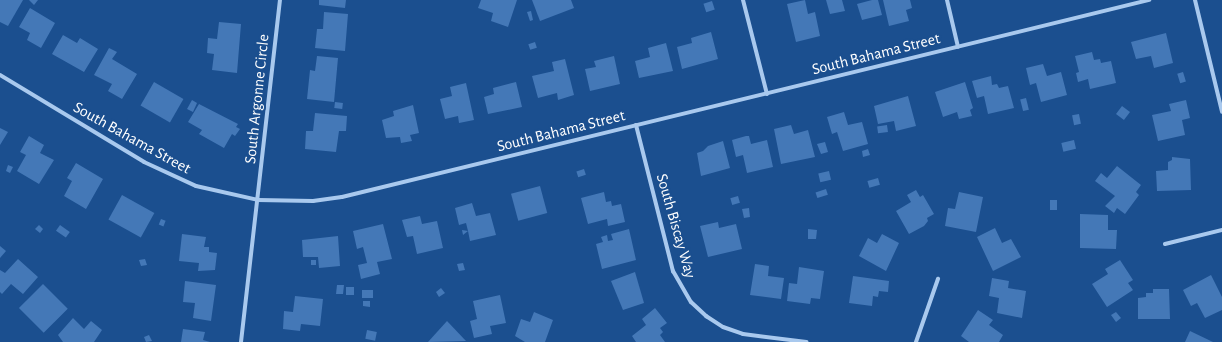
<!DOCTYPE html>
<html>
<head>
<meta charset="utf-8">
<style>
	body { margin:0 }
	#map { position:relative; width:1222px; height:342px; overflow:hidden; background:#1b4f8f; font-family:"Alegreya Sans",sans-serif }
	div>[style] { position:absolute }
	[style*='--x'] { left:calc(var(--x)*1px); top:calc(var(--y)*1px); width:calc(var(--w)*1px); rotate:calc(var(--a)*1deg) }
	.building>* { inset:0; background:#4478b7; transform-origin:0 0 }
	.street>* { height:4px; margin:-2px; padding:0 2px; transform-origin:2px; border-radius:2px; background:#a9c9ee }
	span { translate:-50% -50%; white-space:nowrap; text-align:center; line-height:1.15; -webkit-text-stroke:4px #1b4f8f; paint-order:stroke }
	.street-label { font-size:16px; color:#fff }
</style>
</head>
<body>
<div id="map">
	<div class="building">
		<i style="clip-path:polygon(0 0,23px 0,8px 26px,0 22px)"></i>
		<i style="clip-path:polygon(29px 0,38px 0,34px 5px)"></i>
		<i style="clip-path:polygon(319px 0,346px 0,345px 8px,319px 5px)"></i>
		<i style="clip-path:polygon(481px 0,517px 0,508px 27px,491px 21px,493px 13px,478px 8px)"></i>
		<i style="clip-path:polygon(532px 0,571px 0,574px 8px,540px 21px)"></i>
		<i style="clip-path:polygon(805px 0,808px 14px,815px 12px,820px 36px,796px 42px,787px 4px)"></i>
		<i style="clip-path:polygon(826px 0,842px 0,845px 11px,830px 14px)"></i>
		<i style="clip-path:polygon(872px 0,878px 0,882px 15px,862px 20px,857px 4px)"></i>
		<i style="clip-path:polygon(883px 0,910px 0,912px 8px,906px 10px,909px 21px,889px 26px)"></i>
		<i style="left:712px;top:1px;width:9px;height:9px;rotate:72deg"></i>
		<i style="clip-path:polygon(30px 8px,55px 23px,41px 48px,27px 40px,30px 33px,19px 27px)"></i>
		<i style="clip-path:polygon(531px 11px,533px 20px,530px 21px,527px 12px)"></i>
		<i style="clip-path:polygon(324px 12px,348px 14px,345px 51px,315px 48px,317px 29px,323px 29px)"></i>
		<i style="clip-path:polygon(219px 22px,241px 24px,237px 73px,212px 70px,214px 54px,207px 53px,208px 38px,217px 39px)"></i>
		<i style="clip-path:polygon(711px 32px,718px 59px,682px 69px,677px 47px,692px 43px,691px 38px)"></i>
		<i style="clip-path:polygon(1166px 33px,1173px 63px,1154px 68px,1151px 56px,1136px 59px,1131px 42px)"></i>
		<i style="clip-path:polygon(63px 35px,77px 43px,80px 38px,98px 49px,84px 72px,52px 54px)"></i>
		<i style="left:535px;top:42px;width:6px;height:7px;rotate:72deg"></i>
		<i style="clip-path:polygon(666px 43px,673px 71px,639px 78px,635px 61px,650px 57px,648px 48px)"></i>
		<i style="clip-path:polygon(109px 48px,117px 52px,112px 59px,137px 74px,122px 99px,108px 91px,112px 84px,94px 75px)"></i>
		<i style="clip-path:polygon(1092px 52px,1094px 60px,1100px 59px,1101px 63px,1111px 61px,1116px 83px,1090px 89px,1088px 79px,1078px 82px,1076px 73px,1079px 72px,1075px 56px)"></i>
		<i style="clip-path:polygon(317px 56px,338px 58px,334px 102px,307px 99px,310px 70px,315px 71px)"></i>
		<i style="clip-path:polygon(614px 56px,620px 84px,590px 91px,585px 69px,596px 67px,594px 61px)"></i>
		<i style="clip-path:polygon(565px 59px,574px 95px,558px 100px,557px 93px,538px 98px,532px 76px,554px 71px,552px 62px)"></i>
		<i style="clip-path:polygon(1043px 64px,1047px 76px,1061px 72px,1067px 95px,1041px 102px,1036px 83px,1030px 85px,1026px 68px)"></i>
		<i style="left:1183px;top:72px;width:10px;height:6px;rotate:73deg"></i>
		<i style="clip-path:polygon(991px 76px,992px 85px,997px 84px,999px 88px,1008px 86px,1014px 108px,988px 114px,984px 96px,977px 98px,972px 81px)"></i>
		<i style="left:154px;top:82px;width:34px;height:27px;rotate:30deg"></i>
		<i style="clip-path:polygon(516px 82px,522px 107px,488px 114px,484px 97px,494px 94px,493px 88px)"></i>
		<i style="clip-path:polygon(965px 82px,973px 108px,970px 110px,972px 116px,959px 119px,957px 112px,943px 117px,935px 92px)"></i>
		<i style="clip-path:polygon(466px 83px,474px 120px,459px 123px,458px 116px,445px 119px,440px 99px,452px 96px,450px 87px)"></i>
		<i style="clip-path:polygon(908px 96px,916px 126px,896px 131px,894px 121px,878px 124px,874px 106px)"></i>
		<i style="left:1026px;top:98px;width:12px;height:6px;rotate:76deg"></i>
		<i style="clip-path:polygon(192px 100px,197px 103px,193px 112px,187px 109px)"></i>
		<i style="clip-path:polygon(1186px 100px,1190px 118px,1182px 120px,1185px 135px,1158px 141px,1152px 115px,1171px 111px,1169px 104px)"></i>
		<i style="left:335px;top:102px;width:8px;height:6px;rotate:7deg"></i>
		<i style="clip-path:polygon(199px 104px,238px 124px,236px 127px,240px 129px,235px 136px,232px 134px,224px 148px,199px 134px,202px 130px,188px 122px)"></i>
		<i style="clip-path:polygon(413px 105px,419px 133px,410px 135px,412px 141px,401px 143px,400px 137px,386px 138px,382px 120px,394px 116px,393px 111px)"></i>
		<i style="left:1122px;top:106px;width:10px;height:10px;rotate:37deg"></i>
		<i style="clip-path:polygon(844px 112px,848px 125px,862px 122px,868px 144px,843px 151px,837px 132px,832px 134px,827px 117px)"></i>
		<i style="clip-path:polygon(315px 113px,347px 116px,346px 131px,339px 131px,336px 152px,305px 149px,306px 131px,313px 131px)"></i>
		<i style="left:1079px;top:114px;width:10px;height:7px;rotate:79deg"></i>
		<i style="clip-path:polygon(791px 125px,794px 134px,808px 130px,815px 157px,781px 164px,774px 129px)"></i>
		<i style="left:887px;top:125px;width:7px;height:10px;rotate:82deg"></i>
		<i style="clip-path:polygon(0 128px,8px 132px,0 145px)"></i>
		<i style="clip-path:polygon(29px 136px,44px 145px,40px 153px,54px 160px,39px 184px,17px 171px,26px 155px,20px 152px)"></i>
		<i style="clip-path:polygon(746px 136px,749px 136px,751px 144px,767px 140px,773px 167px,747px 173px,743px 155px,736px 157px,732px 140px)"></i>
		<i style="left:1074px;top:140px;width:9px;height:13px;rotate:77deg"></i>
		<i style="clip-path:polygon(723px 141px,730px 168px,701px 176px,697px 153px,703px 151px,708px 146px)"></i>
		<i style="clip-path:polygon(825px 142px,828px 152px,821px 154px,817px 144px)"></i>
		<i style="clip-path:polygon(868px 149px,870px 155px,863px 157px,862px 151px)"></i>
		<i style="clip-path:polygon(1172px 157px,1190px 159px,1191px 190px,1157px 191px,1156px 171px,1168px 170px,1168px 162px,1172px 160px)"></i>
		<i style="clip-path:polygon(76px 163px,103px 179px,86px 209px,64px 196px,72px 181px,67px 178px)"></i>
		<i style="clip-path:polygon(8px 165px,13px 167px,10px 173px,6px 171px)"></i>
		<i style="clip-path:polygon(1117px 166px,1141px 185px,1136px 192px,1139px 195px,1125px 214px,1117px 208px,1114px 213px,1105px 206px,1115px 196px,1095px 181px,1101px 173px,1107px 178px)"></i>
		<i style="left:584px;top:169px;width:6px;height:8px;rotate:72deg"></i>
		<i style="left:829px;top:171px;width:9px;height:11px;rotate:77deg"></i>
		<i style="left:878px;top:178px;width:7px;height:11px;rotate:74deg"></i>
		<i style="left:540px;top:186px;width:28px;height:30px;rotate:75deg"></i>
		<i style="left:826px;top:189px;width:6px;height:11px;rotate:72deg"></i>
		<i style="clip-path:polygon(916px 190px,920px 197px,923px 195px,934px 214px,927px 218px,928px 221px,924px 226px,909px 234px,896px 211px,911px 202px,907px 195px)"></i>
		<i style="clip-path:polygon(604px 192px,606px 202px,611px 201px,612px 206px,621px 204px,625px 222px,608px 226px,607px 219px,588px 224px,581px 198px)"></i>
		<i style="clip-path:polygon(959px 192px,983px 197px,976px 232px,945px 226px,948px 208px,955px 209px)"></i>
		<i style="left:122px;top:195px;width:37px;height:28px;rotate:29deg"></i>
		<i style="left:738px;top:196px;width:7px;height:8px;rotate:74deg"></i>
		<i style="left:1050px;top:200px;width:7px;height:10px"></i>
		<i style="clip-path:polygon(472px 203px,476px 216px,490px 213px,496px 235px,470px 241px,468px 231px,463px 235px,462px 230px,468px 231px,466px 223px,459px 225px,455px 208px)"></i>
		<i style="clip-path:polygon(749px 208px,750px 217px,744px 218px,742px 209px)"></i>
		<i style="clip-path:polygon(1080px 214px,1108px 215px,1108px 230px,1117px 230px,1116px 249px,1080px 248px)"></i>
		<i style="clip-path:polygon(420px 216px,422px 224px,437px 221px,443px 248px,417px 254px,413px 236px,407px 237px,402px 220px)"></i>
		<i style="left:161px;top:219px;width:5px;height:6px;rotate:22deg"></i>
		<i style="clip-path:polygon(718px 222px,719px 228px,736px 224px,742px 249px,708px 257px,700px 226px)"></i>
		<i style="clip-path:polygon(383px 224px,392px 259px,377px 262px,380px 274px,361px 279px,358px 265px,367px 263px,363px 247px,357px 249px,353px 231px)"></i>
		<i style="clip-path:polygon(39px 225px,43px 229px,40px 233px,35px 229px)"></i>
		<i style="left:60px;top:225px;width:12px;height:7px;rotate:35deg"></i>
		<i style="clip-path:polygon(995px 228px,1002px 243px,1011px 239px,1021px 257px,993px 271px,977px 237px)"></i>
		<i style="clip-path:polygon(629px 229px,636px 260px,602px 269px,596px 244px,603px 242px,601px 237px,607px 235px,608px 241px,613px 240px,611px 234px)"></i>
		<i style="clip-path:polygon(808px 229px,817px 230px,816px 239px,808px 239px)"></i>
		<i style="clip-path:polygon(182px 234px,206px 237px,204px 247px,209px 247px,209px 252px,217px 253px,215px 270px,198px 271px,199px 263px,179px 261px)"></i>
		<i style="clip-path:polygon(882px 234px,899px 243px,886px 271px,859px 256px,868px 238px,877px 243px)"></i>
		<i style="clip-path:polygon(338px 236px,340px 266px,319px 268px,318px 257px,303px 257px,302px 240px)"></i>
		<i style="clip-path:polygon(0 246px,6px 251px,0 258px)"></i>
		<i style="clip-path:polygon(18px 259px,38px 277px,23px 294px,11px 284px,2px 294px,0 292px,0 270px,5px 273px)"></i>
		<i style="clip-path:polygon(145px 259px,147px 265px,141px 266px,139px 260px)"></i>
		<i style="left:311px;top:260px;width:5px;height:5px"></i>
		<i style="clip-path:polygon(1120px 260px,1133px 280px,1128px 283px,1133px 290px,1107px 307px,1092px 284px,1108px 274px,1105px 269px)"></i>
		<i style="clip-path:polygon(463px 263px,465px 270px,459px 271px,457px 264px)"></i>
		<i style="clip-path:polygon(755px 264px,769px 266px,768px 276px,784px 278px,781px 299px,750px 295px)"></i>
		<i style="clip-path:polygon(799px 267px,824px 271px,820px 299px,811px 298px,810px 304px,787px 301px,789px 283px,797px 284px)"></i>
		<i style="clip-path:polygon(635px 272px,644px 303px,623px 310px,611px 281px)"></i>
		<i style="clip-path:polygon(1211px 275px,1222px 297px,1222px 310px,1205px 318px,1197px 303px,1191px 306px,1183px 290px)"></i>
		<i style="clip-path:polygon(853px 276px,889px 281px,888px 292px,879px 291px,878px 297px,873px 296px,872px 306px,849px 303px)"></i>
		<i style="clip-path:polygon(992px 278px,1009px 281px,1008px 288px,1026px 291px,1022px 318px,997px 313px,999px 298px,989px 296px)"></i>
		<i style="clip-path:polygon(185px 281px,216px 285px,211px 321px,193px 318px,195px 303px,183px 302px)"></i>
		<i style="left:43px;top:284px;width:35px;height:34px;rotate:45deg"></i>
		<i style="clip-path:polygon(337px 285px,344px 285px,343px 294px,336px 294px)"></i>
		<i style="left:346px;top:287px;width:8px;height:8px"></i>
		<i style="clip-path:polygon(441px 288px,445px 293px,439px 297px,436px 292px)"></i>
		<i style="clip-path:polygon(1153px 289px,1169px 289px,1170px 319px,1138px 319px,1138px 298px,1146px 297px,1146px 293px,1153px 293px)"></i>
		<i style="left:362px;top:290px;width:11px;height:8px"></i>
		<i style="clip-path:polygon(500px 295px,506px 323px,490px 326px,492px 334px,474px 338px,470px 321px,477px 319px,473px 301px)"></i>
		<i style="clip-path:polygon(295px 296px,323px 299px,320px 326px,301px 324px,300px 331px,283px 329px,284px 311px,293px 312px)"></i>
		<i style="clip-path:polygon(363px 301px,370px 301px,370px 307px,363px 306px)"></i>
		<i style="clip-path:polygon(655px 308px,667px 323px,660px 328px,663px 332px,660px 335px,665px 342px,636px 342px,632px 336px,646px 325px,642px 319px)"></i>
		<i style="clip-path:polygon(978px 310px,993px 320px,989px 325px,1003px 335px,999px 342px,969px 342px,961px 336px)"></i>
		<i style="clip-path:polygon(534px 312px,553px 320px,545px 342px,525px 342px,515px 336px,521px 319px,530px 322px)"></i>
		<i style="clip-path:polygon(1116px 312px,1121px 318px,1116px 322px,1111px 315px)"></i>
		<i style="clip-path:polygon(73px 318px,84px 329px,91px 321px,102px 330px,94px 342px,63px 342px,58px 335px)"></i>
		<i style="clip-path:polygon(447px 321px,466px 341px,428px 342px)"></i>
		<i style="clip-path:polygon(183px 329px,205px 332px,203px 340px,210px 342px,181px 342px)"></i>
		<i style="left:367px;top:330px;width:10px;height:9px;rotate:11deg"></i>
		<i style="clip-path:polygon(1190px 331px,1213px 342px,1185px 342px)"></i>
		<i style="clip-path:polygon(149px 335px,152px 341px,146px 342px,144px 337px)"></i>
	</div>
	<div class="street">
		<i style="--x:743;--y:0;--w:97;--a:75.7"></i>
		<i style="--x:947;--y:0;--w:48;--a:76.8"></i>
		<i style="--x:1195;--y:0;--w:115;--a:76.4"></i>
		<i style="--x:0;--y:75;--w:168;--a:31.1"></i>
		<i style="--x:144;--y:162;--w:57;--a:24.8"></i>
		<i style="--x:196;--y:186;--w:64;--a:12.7"></i>
		<i style="--x:258;--y:200;--w:55;--a:1"></i>
		<i style="--x:313;--y:201;--w:29;--a:-8"></i>
		<i style="--x:342;--y:197;--w:831;--a:-13.72"></i>
		<i style="--x:636;--y:125;--w:151;--a:75.8"></i>
		<i style="--x:673;--y:271;--w:36;--a:60"></i>
		<i style="--x:691;--y:302;--w:21;--a:43"></i>
		<i style="--x:706;--y:316;--w:20;--a:33"></i>
		<i style="--x:723;--y:327;--w:21;--a:19"></i>
		<i style="--x:743;--y:334;--w:64;--a:7.2"></i>
		<i style="--x:1165;--y:244;--w:59;--a:-13.8"></i>
		<i style="--x:241;--y:342;--w:344;--a:-83.5"></i>
		<i style="--x:916;--y:342;--w:67;--a:-70.8"></i>
	</div>
	<div class="street-label">
		<span style="left:876px;top:54px;rotate:-14deg">South Bahama Street</span>
		<span style="left:257px;top:99px;rotate:-84deg">South Argonne Circle</span>
		<span style="left:561px;top:131px;rotate:-14deg">South Bahama Street</span>
		<span style="left:132px;top:138px;rotate:29deg">South Bahama Street</span>
		<span style="left:676px;top:226px;rotate:74deg">South Biscay Way</span>
	</div>
</div>
</body>
</html>
